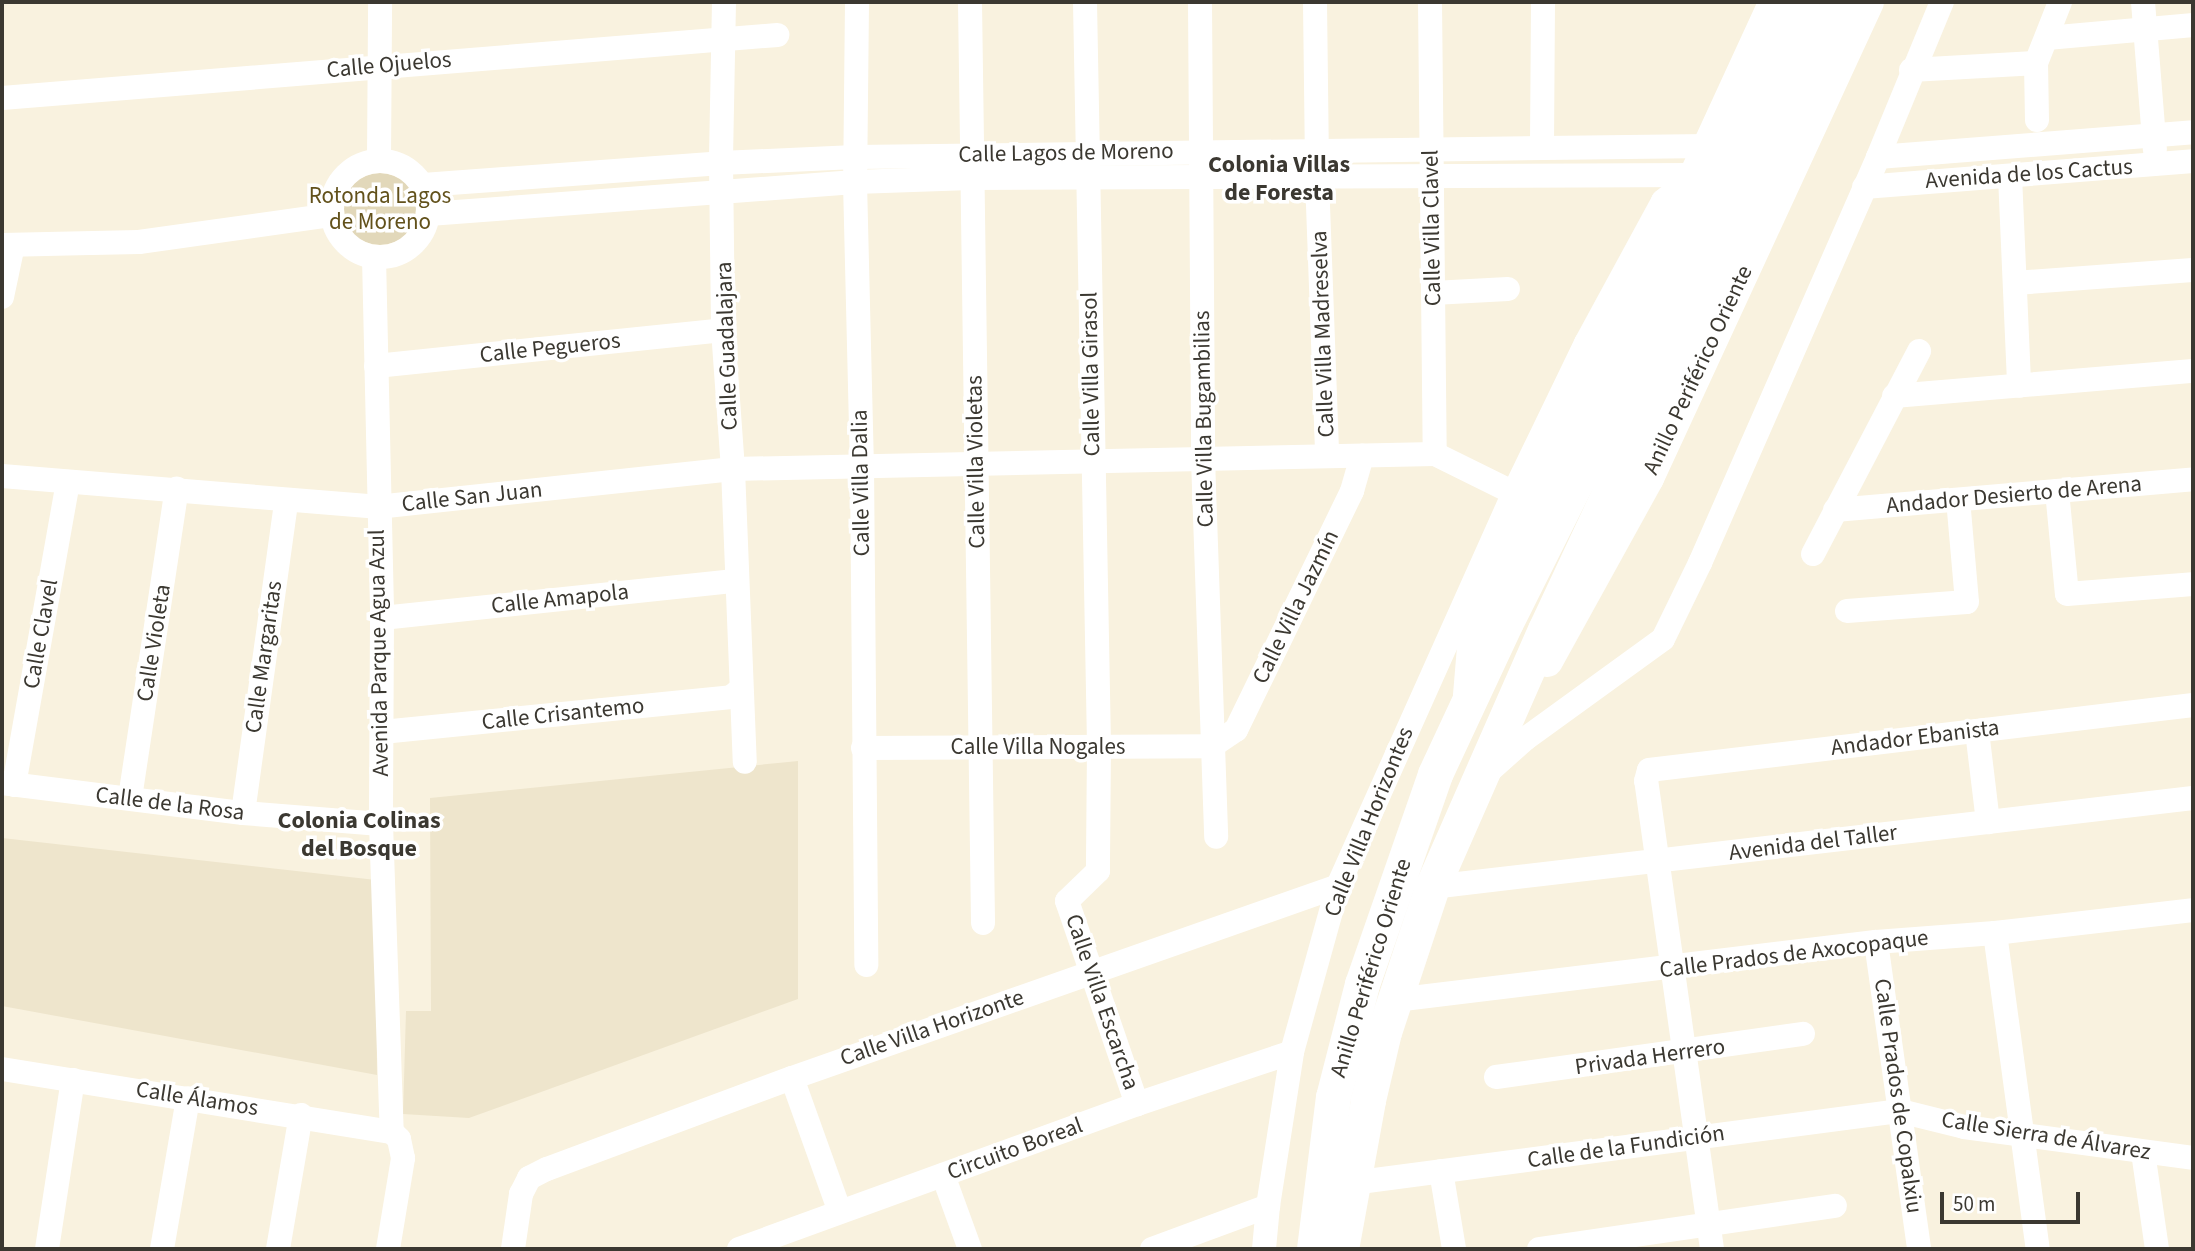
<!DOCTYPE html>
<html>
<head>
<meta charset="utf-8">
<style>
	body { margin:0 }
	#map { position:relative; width:2195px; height:1251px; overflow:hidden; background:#f9f2df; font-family:"Source Sans 3",sans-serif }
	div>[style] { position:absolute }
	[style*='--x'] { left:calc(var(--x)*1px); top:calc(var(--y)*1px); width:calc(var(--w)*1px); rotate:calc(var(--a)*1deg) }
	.built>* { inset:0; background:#eee5cc }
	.green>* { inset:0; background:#e2d8ba }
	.round { border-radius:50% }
	.minor>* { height:24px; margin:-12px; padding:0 12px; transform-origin:12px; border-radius:12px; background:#fff }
	.minor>.ring { margin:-12px; padding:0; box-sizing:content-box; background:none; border:24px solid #fff; border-radius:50% }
	.major>* { height:32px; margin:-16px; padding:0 16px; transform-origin:16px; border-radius:16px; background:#fff }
	.highway>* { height:35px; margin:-17.5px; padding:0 17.5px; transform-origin:17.5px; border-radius:17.5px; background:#fff }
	span { translate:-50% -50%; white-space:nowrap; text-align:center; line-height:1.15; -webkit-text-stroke:7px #fff; paint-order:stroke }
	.street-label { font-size:23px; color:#3b3831 }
	.park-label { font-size:23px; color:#62511b }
	.neighbourhood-label { font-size:24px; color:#3b3831; font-weight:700 }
	.frame { position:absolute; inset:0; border:4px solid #3b3831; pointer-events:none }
	.scale { position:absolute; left:1940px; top:1192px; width:140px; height:32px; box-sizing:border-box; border:4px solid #3b3831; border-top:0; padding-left:9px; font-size:21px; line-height:24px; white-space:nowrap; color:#3b3831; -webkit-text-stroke:5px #fff; paint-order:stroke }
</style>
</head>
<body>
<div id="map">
	<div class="built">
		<i style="clip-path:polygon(798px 761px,798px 999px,469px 1118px,403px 1114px,406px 1011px,431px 1011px,430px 798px)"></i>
		<i style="clip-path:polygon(2px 838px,376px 880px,377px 1075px,2px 1006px)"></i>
	</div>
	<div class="green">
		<i class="round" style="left:344px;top:173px;width:72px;height:72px"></i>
	</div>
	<div class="minor">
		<i style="--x:724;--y:2;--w:161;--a:91.1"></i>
		<i style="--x:721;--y:163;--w:167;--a:89.3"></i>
		<i style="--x:723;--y:330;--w:139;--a:85.9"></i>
		<i style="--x:733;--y:469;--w:293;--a:87.7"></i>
		<i style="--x:857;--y:2;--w:180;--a:90.6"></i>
		<i style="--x:855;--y:182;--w:284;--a:88.6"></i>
		<i style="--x:862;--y:466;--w:499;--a:89.5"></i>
		<i style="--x:970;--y:2;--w:921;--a:89.19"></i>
		<i style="--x:1085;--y:2;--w:744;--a:88.92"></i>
		<i style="--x:1099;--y:746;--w:125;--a:90.5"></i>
		<i style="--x:1098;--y:871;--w:43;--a:135.9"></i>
		<i style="--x:1067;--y:901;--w:215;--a:71"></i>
		<i style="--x:1200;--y:2;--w:457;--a:89.6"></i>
		<i style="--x:1203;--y:459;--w:378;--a:88"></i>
		<i style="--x:1315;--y:2;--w:176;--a:89.3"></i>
		<i style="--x:1317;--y:178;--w:278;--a:87.9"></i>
		<i style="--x:1430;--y:2;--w:452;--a:89.4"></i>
		<i style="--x:2143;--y:2;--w:148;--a:85.4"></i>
		<i style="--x:2047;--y:38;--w:147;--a:-5.1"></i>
		<i style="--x:1911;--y:70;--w:125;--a:-3.2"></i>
		<i style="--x:2;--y:98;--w:778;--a:-4.65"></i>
		<i style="--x:2037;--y:120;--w:57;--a:-91"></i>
		<i style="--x:2036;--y:63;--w:66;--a:-68.5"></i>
		<i style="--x:1542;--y:146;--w:144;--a:-89.6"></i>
		<i style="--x:1878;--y:157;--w:316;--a:-4.5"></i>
		<i style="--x:379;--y:160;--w:158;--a:-89.6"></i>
		<i class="ring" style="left:332px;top:161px;width:72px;height:72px"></i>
		<i style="--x:2010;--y:176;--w:210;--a:87.5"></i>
		<i style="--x:423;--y:185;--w:299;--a:-4.2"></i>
		<i style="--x:721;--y:163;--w:134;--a:-2.6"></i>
		<i style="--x:855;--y:157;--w:854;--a:-0.74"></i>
		<i style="--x:1864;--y:187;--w:330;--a:-4.5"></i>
		<i style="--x:429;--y:214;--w:427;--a:-4.3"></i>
		<i style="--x:855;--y:182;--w:116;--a:-2"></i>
		<i style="--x:971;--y:178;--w:724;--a:-0.24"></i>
		<i style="--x:2;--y:245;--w:137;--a:-1.3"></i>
		<i style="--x:139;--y:242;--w:195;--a:-8"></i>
		<i style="--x:374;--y:257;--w:361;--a:88.7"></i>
		<i style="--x:382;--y:618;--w:206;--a:90.3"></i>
		<i style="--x:381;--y:824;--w:308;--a:88"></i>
		<i style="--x:2015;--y:283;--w:178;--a:-4.2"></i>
		<i style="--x:1433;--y:293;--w:75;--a:-3.1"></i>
		<i style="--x:2;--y:297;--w:53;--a:-78.1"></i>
		<i style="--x:376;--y:366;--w:349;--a:-5.9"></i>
		<i style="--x:1894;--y:396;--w:300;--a:-4.8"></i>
		<i style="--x:2;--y:476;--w:376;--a:4.7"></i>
		<i style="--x:377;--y:507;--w:358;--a:-6.1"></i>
		<i style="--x:733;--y:469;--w:702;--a:-1.22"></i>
		<i style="--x:1435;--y:454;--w:110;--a:26.3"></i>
		<i style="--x:2057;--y:491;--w:103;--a:84.5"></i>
		<i style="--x:2067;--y:594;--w:126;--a:-4.5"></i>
		<i style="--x:1835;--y:510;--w:359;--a:-4.9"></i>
		<i style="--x:1813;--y:554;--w:229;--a:-62.4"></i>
		<i style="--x:1847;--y:611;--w:120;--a:-4.3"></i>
		<i style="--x:1967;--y:602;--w:102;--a:-95"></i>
		<i style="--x:382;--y:618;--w:357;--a:-6"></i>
		<i style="--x:1977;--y:731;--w:92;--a:83.1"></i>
		<i style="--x:382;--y:732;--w:351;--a:-5.7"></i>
		<i style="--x:731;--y:697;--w:13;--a:-39"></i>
		<i style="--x:1212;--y:746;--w:29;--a:-34"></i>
		<i style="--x:1236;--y:730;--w:266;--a:-64.1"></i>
		<i style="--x:1352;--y:491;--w:37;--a:-74"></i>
		<i style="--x:863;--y:748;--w:349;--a:-0.3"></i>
		<i style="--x:1488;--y:772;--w:50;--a:-41.7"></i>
		<i style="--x:1525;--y:739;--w:170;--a:-35.9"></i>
		<i style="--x:1663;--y:639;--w:85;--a:-64"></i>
		<i style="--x:1700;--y:563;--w:443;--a:-66.3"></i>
		<i style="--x:1878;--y:157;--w:168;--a:-67.6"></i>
		<i style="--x:2;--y:783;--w:243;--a:7.1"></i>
		<i style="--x:243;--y:813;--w:138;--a:4.6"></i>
		<i style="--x:14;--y:785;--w:308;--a:-79.9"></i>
		<i style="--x:130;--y:798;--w:313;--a:-81.4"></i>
		<i style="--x:243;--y:813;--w:314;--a:-82.1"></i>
		<i style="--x:1432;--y:887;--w:766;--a:-6.67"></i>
		<i style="--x:1995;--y:933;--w:319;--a:82.3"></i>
		<i style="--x:1876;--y:942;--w:310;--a:82"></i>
		<i style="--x:1395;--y:1000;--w:484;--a:-6.9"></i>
		<i style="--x:1876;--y:942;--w:119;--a:-4.3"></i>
		<i style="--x:1995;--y:933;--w:199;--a:-6.6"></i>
		<i style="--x:2;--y:1069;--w:395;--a:9.2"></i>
		<i style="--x:1496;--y:1077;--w:310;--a:-8"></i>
		<i style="--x:792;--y:1078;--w:142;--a:70.3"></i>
		<i style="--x:2143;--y:1152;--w:98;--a:81.8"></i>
		<i style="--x:1441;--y:1171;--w:79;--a:80.5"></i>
		<i style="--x:943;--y:1175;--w:79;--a:70"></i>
		<i style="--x:1352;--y:1183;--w:553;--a:-7.49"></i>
		<i style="--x:1900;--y:1111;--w:66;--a:14"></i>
		<i style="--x:1964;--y:1127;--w:231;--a:7.7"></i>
		<i style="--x:47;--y:1249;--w:171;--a:-81.3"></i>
		<i style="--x:162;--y:1249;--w:153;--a:-80.2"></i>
		<i style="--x:278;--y:1249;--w:136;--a:-80.3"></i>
		<i style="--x:388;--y:1249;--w:92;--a:-80.6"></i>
		<i style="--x:403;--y:1158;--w:19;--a:-102"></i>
		<i style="--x:399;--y:1139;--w:10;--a:-135"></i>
		<i style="--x:513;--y:1249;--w:56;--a:-81.7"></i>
		<i style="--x:521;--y:1194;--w:18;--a:-63"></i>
		<i style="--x:529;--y:1178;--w:20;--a:-27"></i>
		<i style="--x:547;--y:1169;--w:261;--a:-20.4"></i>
		<i style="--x:792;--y:1078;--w:579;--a:-19.37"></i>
		<i style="--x:739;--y:1249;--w:424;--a:-20"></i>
		<i style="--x:1137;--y:1104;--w:163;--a:-18.5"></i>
		<i style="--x:1152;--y:1249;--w:124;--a:-20.3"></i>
		<i style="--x:1264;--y:1249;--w:43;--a:-84.7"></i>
		<i style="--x:1268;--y:1206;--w:156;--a:-81.1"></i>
		<i style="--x:1292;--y:1052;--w:172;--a:-74.5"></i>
		<i style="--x:1338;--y:886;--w:429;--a:-65.9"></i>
		<i style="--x:1513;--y:494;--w:168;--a:-64.2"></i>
		<i style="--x:1586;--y:343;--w:162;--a:-61.5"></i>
		<i style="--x:1663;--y:201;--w:38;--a:-39"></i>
		<i style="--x:1539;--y:1249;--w:299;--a:-8.3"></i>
		<i style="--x:1712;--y:1249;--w:473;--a:-98"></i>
		<i style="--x:1646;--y:781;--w:11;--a:-75"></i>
		<i style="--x:1649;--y:770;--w:548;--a:-6.81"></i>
	</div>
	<div class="major">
		<i style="--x:1547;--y:661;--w:209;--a:-61.1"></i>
		<i style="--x:1648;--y:478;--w:524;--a:-65.19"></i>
		<i style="--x:1469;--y:695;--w:59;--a:-85.2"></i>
		<i style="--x:1474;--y:636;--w:146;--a:-65.7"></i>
		<i style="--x:1534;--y:503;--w:248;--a:-63.1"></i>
		<i style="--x:1646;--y:282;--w:308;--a:-65.3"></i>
	</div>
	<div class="highway">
		<i style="--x:1314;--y:1249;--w:153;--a:-82.9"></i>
		<i style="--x:1333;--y:1097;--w:117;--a:-75.6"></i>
		<i style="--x:1362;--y:984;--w:222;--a:-70.8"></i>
		<i style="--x:1435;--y:774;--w:168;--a:-65"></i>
		<i style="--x:1506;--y:622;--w:188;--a:-63.4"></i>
		<i style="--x:1590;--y:454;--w:499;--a:-64.9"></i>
		<i style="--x:1341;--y:1249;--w:151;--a:-79.7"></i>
		<i style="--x:1368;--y:1100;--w:70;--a:-76.8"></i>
		<i style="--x:1384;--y:1032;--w:153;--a:-71.7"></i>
		<i style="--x:1432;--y:887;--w:281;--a:-66.3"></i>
		<i style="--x:1545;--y:630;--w:693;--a:-64.91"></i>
	</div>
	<div class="street-label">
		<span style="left:389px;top:65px;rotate:-5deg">Calle Ojuelos</span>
		<span style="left:1066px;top:153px;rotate:-1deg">Calle Lagos de Moreno</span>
		<span style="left:2029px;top:174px;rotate:-4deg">Avenida de los Cactus</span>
		<span style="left:1432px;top:228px;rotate:-91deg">Calle Villa Clavel</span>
		<span style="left:1323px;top:334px;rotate:-92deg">Calle Villa Madreselva</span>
		<span style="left:727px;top:346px;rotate:-92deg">Calle Guadalajara</span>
		<span style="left:550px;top:348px;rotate:-6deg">Calle Pegueros</span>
		<span style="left:1698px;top:370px;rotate:-65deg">Anillo Periférico Oriente</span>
		<span style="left:1091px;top:374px;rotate:-91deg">Calle Villa Girasol</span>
		<span style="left:1204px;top:419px;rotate:-91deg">Calle Villa Bugambilias</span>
		<span style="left:976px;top:462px;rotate:-91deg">Calle Villa Violetas</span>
		<span style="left:861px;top:483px;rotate:-91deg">Calle Villa Dalia</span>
		<span style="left:2014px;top:495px;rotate:-5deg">Andador Desierto de Arena</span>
		<span style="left:472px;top:497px;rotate:-6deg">Calle San Juan</span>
		<span style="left:560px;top:599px;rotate:-6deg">Calle Amapola</span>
		<span style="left:1296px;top:607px;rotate:-64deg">Calle Villa Jazmín</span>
		<span style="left:41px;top:634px;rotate:-80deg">Calle Clavel</span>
		<span style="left:154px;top:643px;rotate:-81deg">Calle Violeta</span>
		<span style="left:379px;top:653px;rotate:-91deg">Avenida Parque Agua Azul</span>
		<span style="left:264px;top:657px;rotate:-82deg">Calle Margaritas</span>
		<span style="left:563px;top:714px;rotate:-6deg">Calle Crisantemo</span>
		<span style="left:1915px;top:738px;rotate:-7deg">Andador Ebanista</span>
		<span style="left:1038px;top:747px">Calle Villa Nogales</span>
		<span style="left:170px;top:804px;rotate:7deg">Calle de la Rosa</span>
		<span style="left:1369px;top:822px;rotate:-68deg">Calle Villa Horizontes</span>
		<span style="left:1813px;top:843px;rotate:-7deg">Avenida del Taller</span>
		<span style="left:1794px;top:954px;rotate:-7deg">Calle Prados de Axocopaque</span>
		<span style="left:1371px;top:968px;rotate:-73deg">Anillo Periférico Oriente</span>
		<span style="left:1102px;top:1002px;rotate:71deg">Calle Villa Escarcha</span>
		<span style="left:932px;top:1028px;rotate:-19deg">Calle Villa Horizonte</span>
		<span style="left:1650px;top:1057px;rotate:-8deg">Privada Herrero</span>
		<span style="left:1898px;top:1096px;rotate:82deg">Calle Prados de Copalxiu</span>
		<span style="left:197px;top:1099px;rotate:9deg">Calle Álamos</span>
		<span style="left:2046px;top:1136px;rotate:9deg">Calle Sierra de Álvarez</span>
		<span style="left:1626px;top:1147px;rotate:-8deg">Calle de la Fundición</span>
		<span style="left:1015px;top:1149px;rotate:-20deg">Circuito Boreal</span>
	</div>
	<div class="park-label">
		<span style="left:380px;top:209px">Rotonda Lagos<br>de Moreno</span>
	</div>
	<div class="neighbourhood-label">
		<span style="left:1279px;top:179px">Colonia Villas<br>de Foresta</span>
		<span style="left:359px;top:835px">Colonia Colinas<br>del Bosque</span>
	</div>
	<div class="frame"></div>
	<div class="scale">50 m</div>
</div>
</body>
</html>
